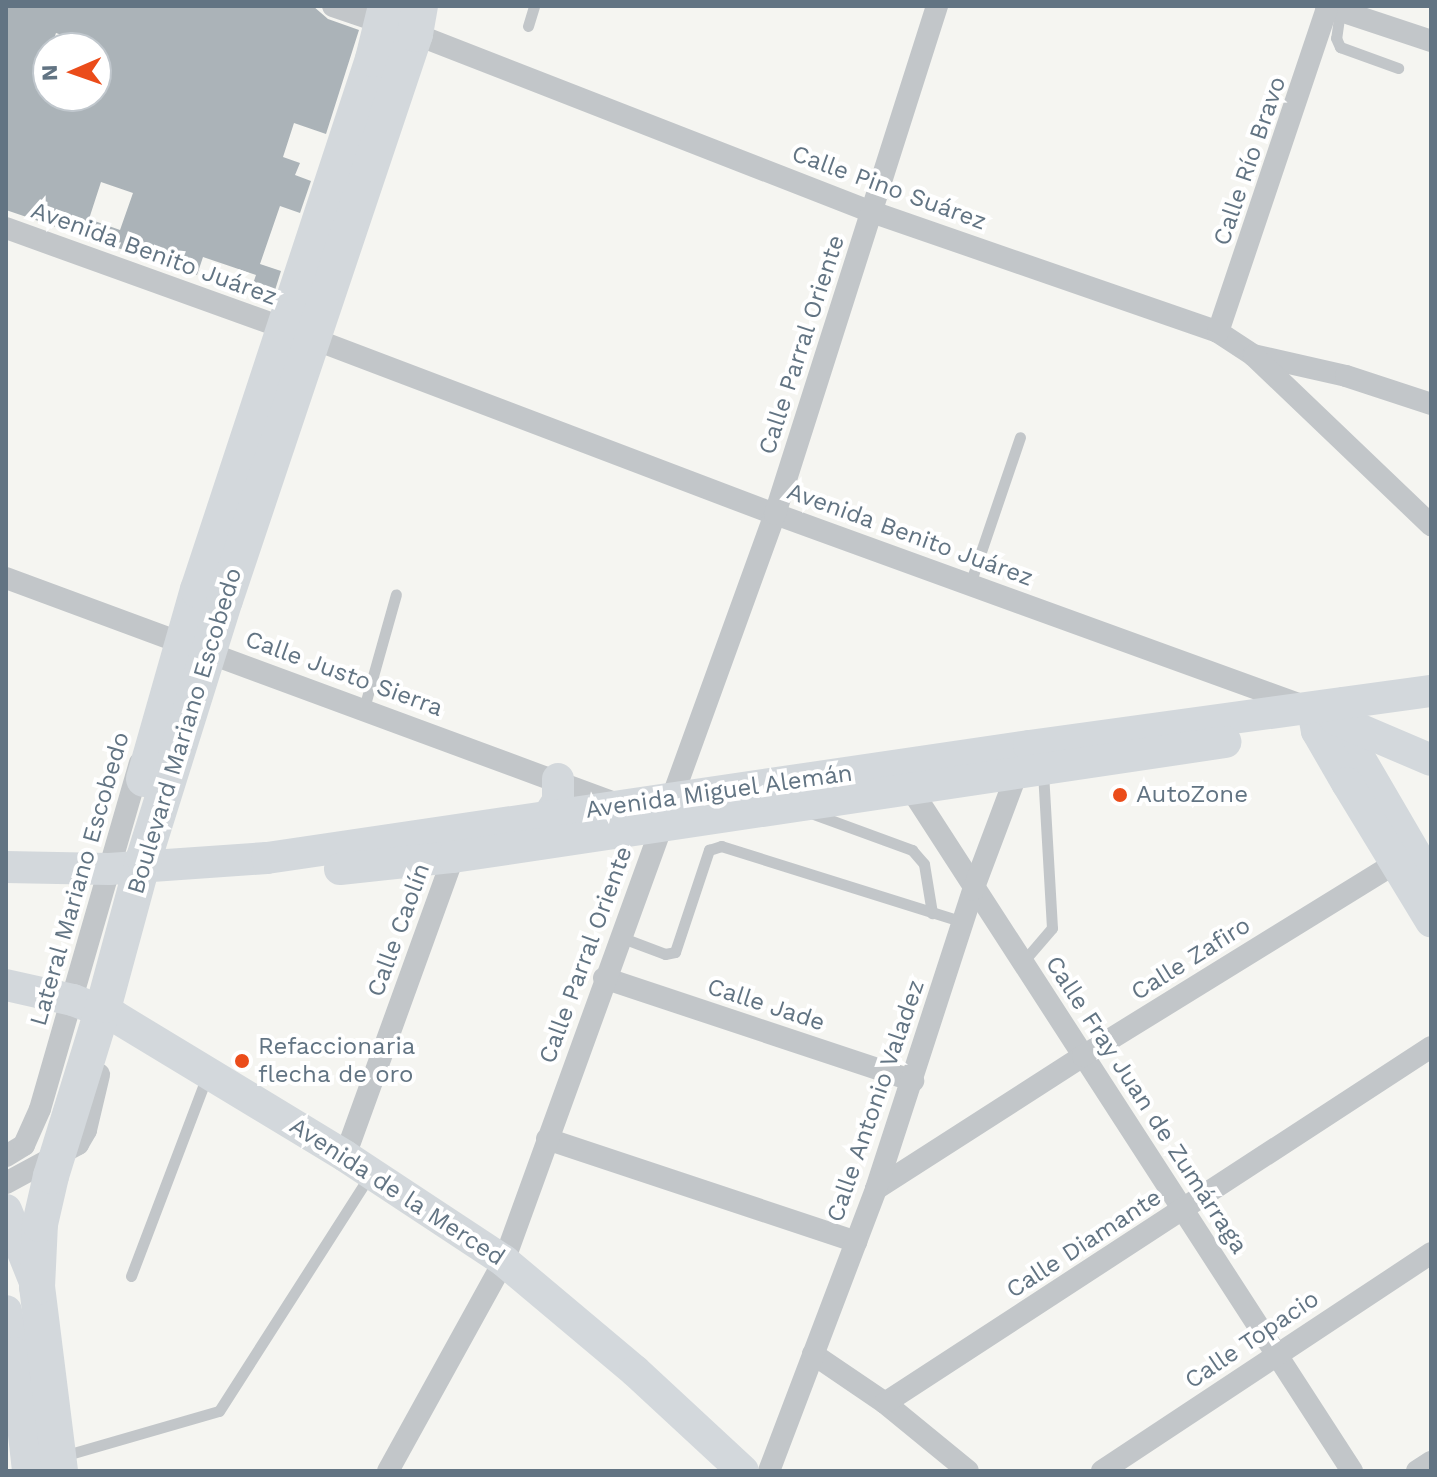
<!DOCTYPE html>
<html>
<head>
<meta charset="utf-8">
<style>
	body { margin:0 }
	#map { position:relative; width:1437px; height:1477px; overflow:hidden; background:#f5f5f1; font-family:"Work Sans",sans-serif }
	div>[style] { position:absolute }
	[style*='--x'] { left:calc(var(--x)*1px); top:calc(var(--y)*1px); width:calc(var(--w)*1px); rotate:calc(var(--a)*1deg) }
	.building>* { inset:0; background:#abb3b8 }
	.lane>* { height:11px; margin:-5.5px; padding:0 5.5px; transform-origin:5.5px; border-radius:5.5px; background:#c2c6c9 }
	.street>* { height:22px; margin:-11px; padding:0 11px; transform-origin:11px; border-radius:11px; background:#c2c6c9 }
	.secondary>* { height:32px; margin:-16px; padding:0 16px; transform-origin:16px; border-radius:16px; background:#d3d8dc }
	.primary>* { height:36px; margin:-18px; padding:0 18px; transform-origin:18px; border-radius:18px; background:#d3d8dc }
	.dots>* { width:22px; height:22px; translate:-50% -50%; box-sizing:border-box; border:4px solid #fff; border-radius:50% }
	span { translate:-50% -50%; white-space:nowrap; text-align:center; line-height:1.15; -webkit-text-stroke:8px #fff; paint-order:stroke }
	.street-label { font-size:24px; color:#627483 }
	.poi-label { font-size:24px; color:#627483 }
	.left { translate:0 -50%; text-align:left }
	.frame { position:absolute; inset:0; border:8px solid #627483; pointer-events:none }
	.north { position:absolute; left:32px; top:32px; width:80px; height:80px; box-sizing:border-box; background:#fff; border:2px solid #c0c7cd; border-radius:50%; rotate:268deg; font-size:22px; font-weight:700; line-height:32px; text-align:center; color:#627483 }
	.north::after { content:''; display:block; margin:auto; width:28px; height:36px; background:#eb4c1a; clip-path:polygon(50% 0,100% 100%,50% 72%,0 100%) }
</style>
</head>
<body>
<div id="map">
	<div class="building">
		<i style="clip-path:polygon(evenodd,6px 6px,313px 6px,328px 19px,359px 30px,326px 134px,294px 123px,283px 157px,300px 163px,295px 175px,311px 181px,300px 213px,280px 206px,260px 264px,281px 271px,271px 303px,249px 295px,256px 275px,203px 257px,197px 275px,6px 210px,6px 6px,56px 33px,96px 47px,96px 96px,48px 96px,48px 48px,51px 48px,56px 33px,6px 6px,101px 182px,133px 193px,120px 230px,89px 219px,101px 182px)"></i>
	</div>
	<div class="lane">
		<i style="--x:1340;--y:11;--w:27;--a:98"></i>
		<i style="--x:1336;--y:38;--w:10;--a:66"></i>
		<i style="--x:1340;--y:47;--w:62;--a:19.9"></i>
		<i style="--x:528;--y:26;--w:21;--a:-73"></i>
		<i style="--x:970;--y:584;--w:155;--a:-71.2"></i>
		<i style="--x:364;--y:708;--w:118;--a:-74.3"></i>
		<i style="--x:811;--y:813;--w:108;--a:20.1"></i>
		<i style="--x:912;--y:850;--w:18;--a:49"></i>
		<i style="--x:924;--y:864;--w:50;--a:80.7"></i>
		<i style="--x:620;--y:937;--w:48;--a:20.7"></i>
		<i style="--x:665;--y:954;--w:10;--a:-11"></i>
		<i style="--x:675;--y:952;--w:108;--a:-71.6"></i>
		<i style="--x:709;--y:850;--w:13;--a:-18"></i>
		<i style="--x:721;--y:846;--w:254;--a:17.4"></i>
		<i style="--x:1022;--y:963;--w:46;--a:-49.4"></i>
		<i style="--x:1052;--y:928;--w:156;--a:-93.3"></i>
		<i style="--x:131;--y:1276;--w:214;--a:-69.2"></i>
		<i style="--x:63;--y:1456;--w:162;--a:-16.1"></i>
		<i style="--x:219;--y:1411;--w:280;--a:-57.4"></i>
	</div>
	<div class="street">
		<i style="--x:333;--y:6;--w:87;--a:18.9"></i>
		<i style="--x:415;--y:34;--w:490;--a:21.3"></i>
		<i style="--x:872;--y:212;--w:366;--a:19.1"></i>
		<i style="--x:1218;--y:332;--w:42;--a:33.3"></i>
		<i style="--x:1253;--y:355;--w:95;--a:12.7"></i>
		<i style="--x:1346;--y:376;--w:89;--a:18.2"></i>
		<i style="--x:1326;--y:6;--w:111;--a:18.4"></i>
		<i style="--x:6;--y:228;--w:295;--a:19.8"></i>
		<i style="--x:1218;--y:332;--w:344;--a:-71.4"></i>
		<i style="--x:310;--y:348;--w:10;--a:-84"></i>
		<i style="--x:311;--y:338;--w:496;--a:20.8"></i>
		<i style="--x:775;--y:514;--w:563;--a:19.95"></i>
		<i style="--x:1254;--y:356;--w:245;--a:43.7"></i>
		<i style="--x:6;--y:578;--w:655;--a:20.29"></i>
		<i style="--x:905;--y:780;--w:823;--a:57.1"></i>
		<i style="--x:604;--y:978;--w:326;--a:18.4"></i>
		<i style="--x:547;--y:1139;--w:326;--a:18.4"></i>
		<i style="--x:6;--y:1156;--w:21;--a:-31"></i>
		<i style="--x:24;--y:1145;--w:39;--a:-66"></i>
		<i style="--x:40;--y:1109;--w:360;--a:-73.9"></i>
		<i style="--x:345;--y:1156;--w:318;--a:-70.1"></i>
		<i style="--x:6;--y:1183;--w:82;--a:-28.4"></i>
		<i style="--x:78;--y:1144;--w:16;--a:-60"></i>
		<i style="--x:86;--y:1130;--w:57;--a:-76.7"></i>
		<i style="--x:876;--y:1189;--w:246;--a:-32.7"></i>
		<i style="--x:1083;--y:1056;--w:381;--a:-31.7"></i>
		<i style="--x:813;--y:1354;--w:87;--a:34.2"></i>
		<i style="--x:885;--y:1403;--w:107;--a:39.3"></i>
		<i style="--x:885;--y:1403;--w:652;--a:-33.1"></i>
		<i style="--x:388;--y:1471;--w:240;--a:-61.1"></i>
		<i style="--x:504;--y:1261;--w:795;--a:-70.06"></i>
		<i style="--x:775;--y:514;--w:533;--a:-72.31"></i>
		<i style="--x:769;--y:1471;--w:302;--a:-69.2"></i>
		<i style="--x:876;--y:1189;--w:314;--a:-72"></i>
		<i style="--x:973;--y:890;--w:134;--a:-69.4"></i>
		<i style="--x:1102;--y:1471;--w:395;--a:-33.5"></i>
		<i style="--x:1417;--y:1471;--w:17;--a:-33"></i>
	</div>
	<div class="secondary">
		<i style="--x:1344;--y:703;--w:21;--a:85"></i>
		<i style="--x:1346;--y:724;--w:30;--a:70"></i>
		<i style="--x:1356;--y:752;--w:149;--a:59.8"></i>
		<i style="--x:1313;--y:709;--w:22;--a:80"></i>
		<i style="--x:1317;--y:731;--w:60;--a:60"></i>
		<i style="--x:1347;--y:783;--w:162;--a:58.7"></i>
		<i style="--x:1335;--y:719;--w:104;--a:23.1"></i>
		<i style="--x:547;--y:818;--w:20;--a:-57"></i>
		<i style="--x:558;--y:801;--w:22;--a:-90"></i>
		<i style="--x:6;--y:867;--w:103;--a:1.1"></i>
		<i style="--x:109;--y:869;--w:158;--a:-4"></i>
		<i style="--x:267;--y:858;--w:770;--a:-8.36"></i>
		<i style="--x:1029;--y:746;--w:406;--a:-7.8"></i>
		<i style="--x:340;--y:869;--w:114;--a:-6.1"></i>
		<i style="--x:453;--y:857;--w:781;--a:-8.47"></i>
		<i style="--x:6;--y:985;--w:69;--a:12.6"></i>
		<i style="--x:73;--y:1000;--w:44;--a:21.3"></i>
		<i style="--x:114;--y:1016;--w:270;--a:31.2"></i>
		<i style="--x:345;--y:1156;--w:191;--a:33.4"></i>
		<i style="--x:504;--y:1261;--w:171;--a:40"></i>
		<i style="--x:635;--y:1371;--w:147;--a:42.8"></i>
		<i style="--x:6;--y:1210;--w:83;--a:68.1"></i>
		<i style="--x:6;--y:1311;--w:43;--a:77.9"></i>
		<i style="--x:15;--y:1353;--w:119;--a:83.7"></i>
	</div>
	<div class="primary">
		<i style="--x:144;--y:779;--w:197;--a:-74.1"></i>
		<i style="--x:198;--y:590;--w:559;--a:-71.76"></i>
		<i style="--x:373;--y:59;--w:55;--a:-76.2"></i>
		<i style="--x:60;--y:1471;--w:185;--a:-97.1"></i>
		<i style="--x:37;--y:1287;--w:63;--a:-87.3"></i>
		<i style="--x:40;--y:1224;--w:49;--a:-77.1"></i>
		<i style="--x:51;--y:1176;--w:179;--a:-72.8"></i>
		<i style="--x:104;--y:1005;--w:152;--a:-74.8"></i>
		<i style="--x:144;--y:858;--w:270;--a:-72.6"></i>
		<i style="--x:225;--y:600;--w:597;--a:-71.44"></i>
		<i style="--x:415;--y:34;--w:28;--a:-80"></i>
	</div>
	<div class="dots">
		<i style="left:1120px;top:795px;background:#eb4c1a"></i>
		<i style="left:242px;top:1061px;background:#eb4c1a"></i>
	</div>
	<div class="street-label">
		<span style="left:1250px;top:161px;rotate:-71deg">Calle Río Bravo</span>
		<span style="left:889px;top:188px;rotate:20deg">Calle Pino Suárez</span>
		<span style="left:154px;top:254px;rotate:20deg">Avenida Benito Juárez</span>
		<span style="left:802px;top:345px;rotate:-72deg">Calle Parral Oriente</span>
		<span style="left:910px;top:535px;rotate:20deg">Avenida Benito Juárez</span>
		<span style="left:344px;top:674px;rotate:20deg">Calle Justo Sierra</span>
		<span style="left:185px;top:731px;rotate:-73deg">Boulevard Mariano Escobedo</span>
		<span style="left:719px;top:792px;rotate:-8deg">Avenida Miguel Alemán</span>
		<span style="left:80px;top:879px;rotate:-74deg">Lateral Mariano Escobedo</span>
		<span style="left:399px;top:930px;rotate:-70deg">Calle Caolín</span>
		<span style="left:586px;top:955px;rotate:-70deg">Calle Parral Oriente</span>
		<span style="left:1191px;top:959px;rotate:-32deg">Calle Zafiro</span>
		<span style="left:766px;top:1005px;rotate:18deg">Calle Jade</span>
		<span style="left:876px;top:1101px;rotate:-71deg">Calle Antonio Valadez</span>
		<span style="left:1146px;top:1105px;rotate:57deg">Calle Fray Juan de Zumárraga</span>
		<span style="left:397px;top:1192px;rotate:33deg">Avenida de la Merced</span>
		<span style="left:1084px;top:1244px;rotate:-33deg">Calle Diamante</span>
		<span style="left:1252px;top:1340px;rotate:-34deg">Calle Topacio</span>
	</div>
	<div class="poi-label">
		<span class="left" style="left:1136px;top:795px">AutoZone</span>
		<span class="left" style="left:258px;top:1061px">Refaccionaria<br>flecha de oro</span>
	</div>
	<div class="frame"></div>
	<div class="north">N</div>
</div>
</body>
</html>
